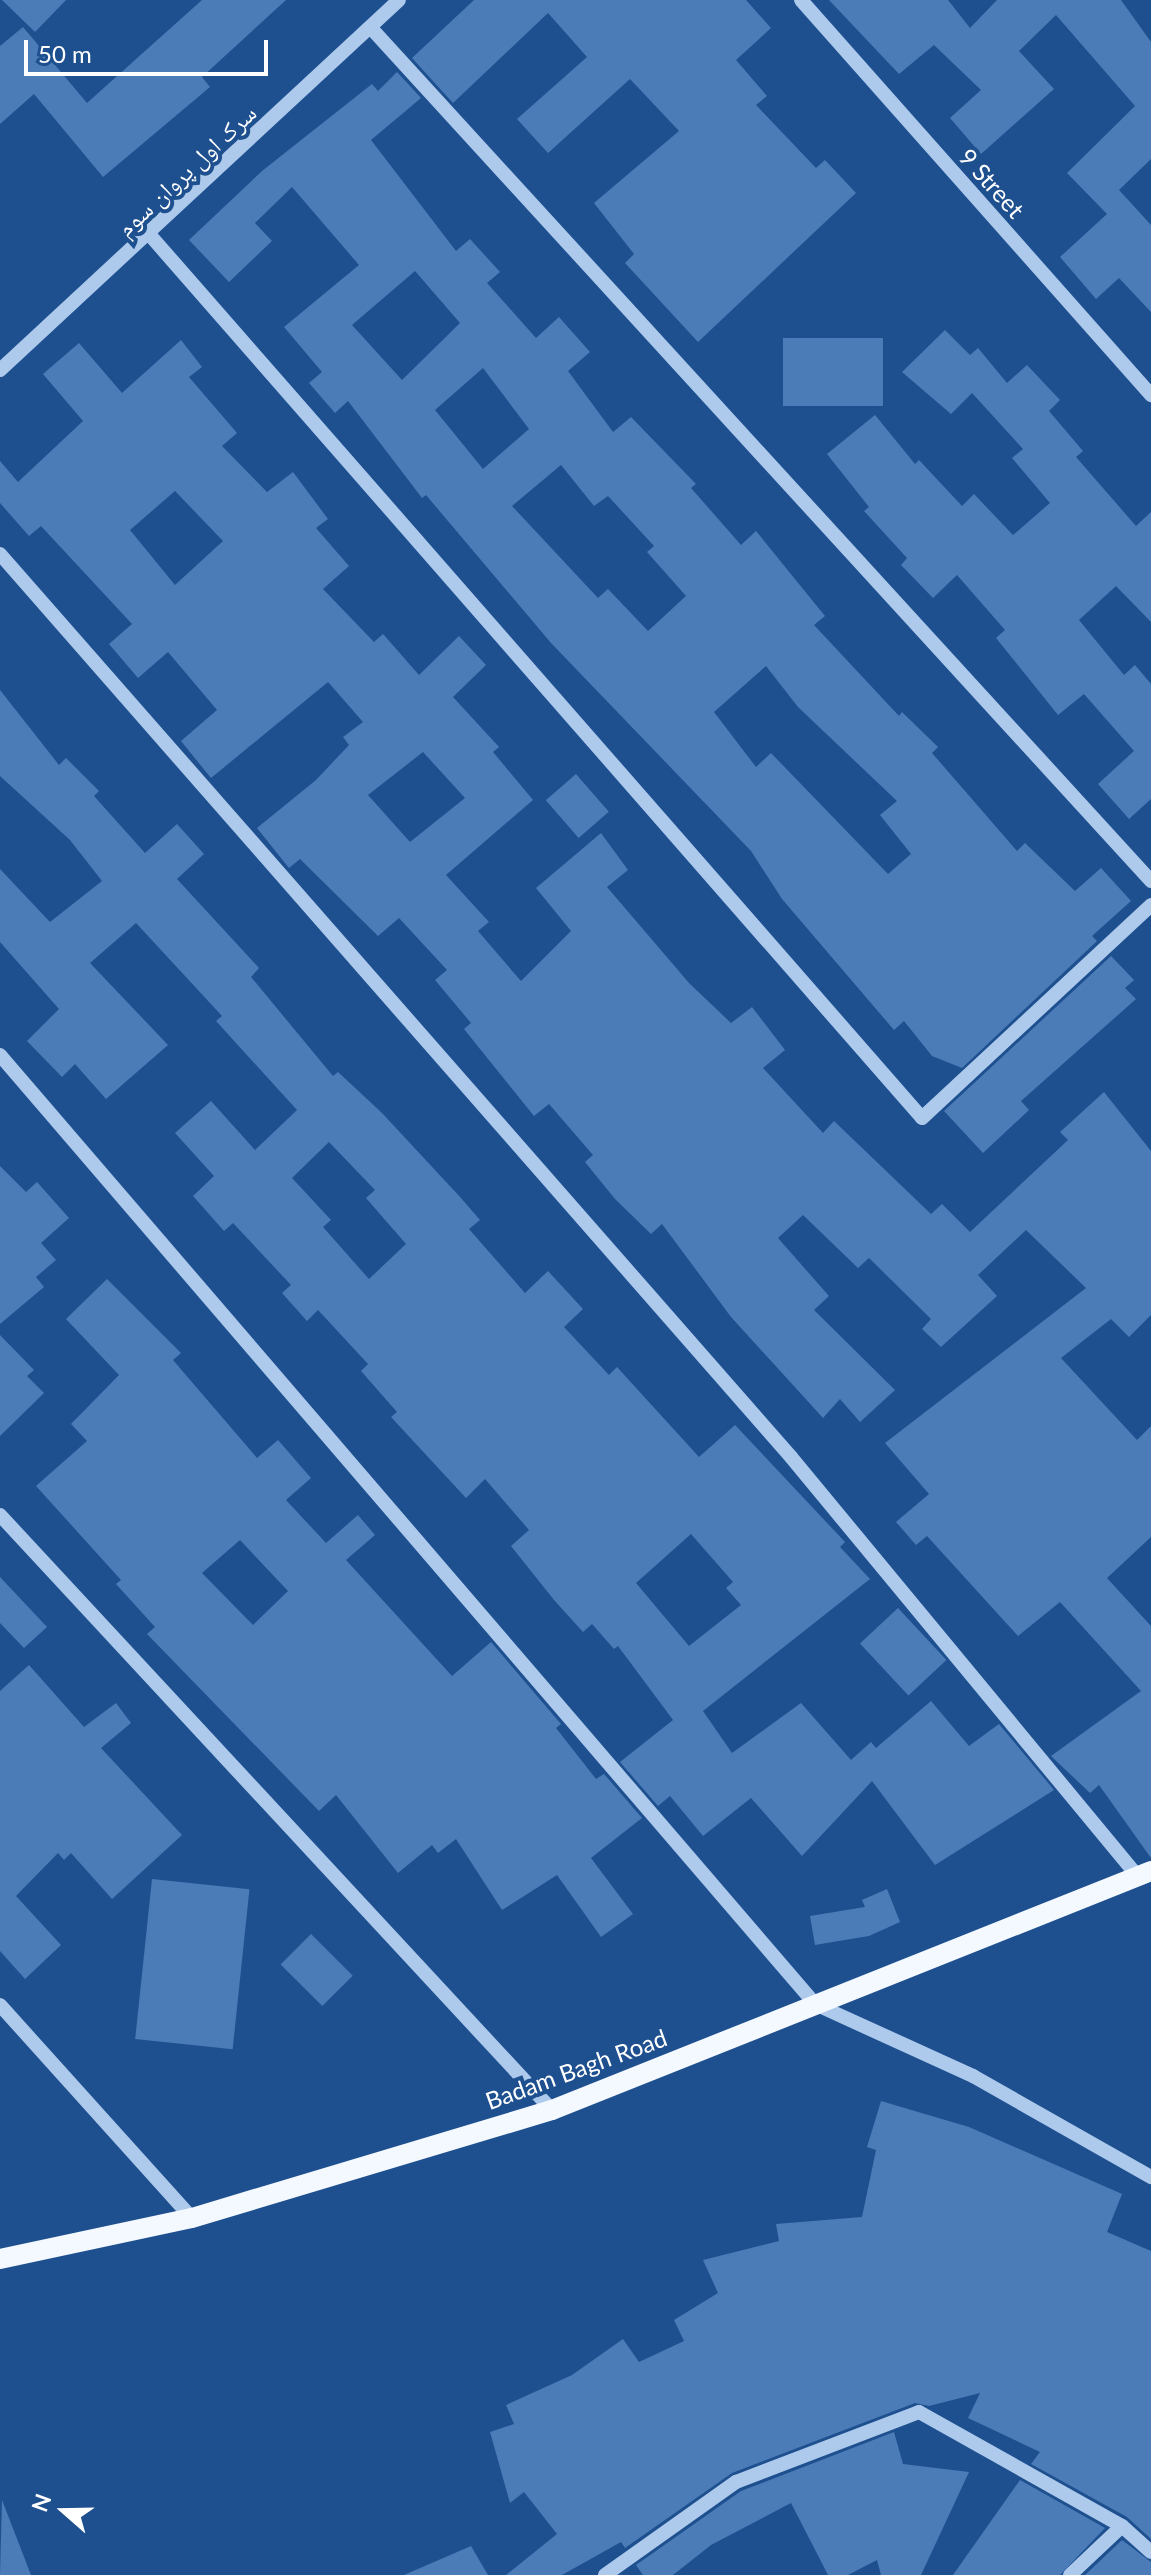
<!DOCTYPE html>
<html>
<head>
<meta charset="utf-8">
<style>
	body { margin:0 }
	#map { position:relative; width:1151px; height:2575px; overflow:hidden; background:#1e508f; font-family:Lato,"Noto Naskh Arabic",sans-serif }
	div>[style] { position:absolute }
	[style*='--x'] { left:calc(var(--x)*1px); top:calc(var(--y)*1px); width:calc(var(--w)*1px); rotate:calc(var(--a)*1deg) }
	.building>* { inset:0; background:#4b7cb8; transform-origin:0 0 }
	.minor>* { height:14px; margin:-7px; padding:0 7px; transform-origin:7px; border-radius:7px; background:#adcaed }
	.major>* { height:20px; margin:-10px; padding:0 10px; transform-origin:10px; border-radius:10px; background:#f4f8ff }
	span { translate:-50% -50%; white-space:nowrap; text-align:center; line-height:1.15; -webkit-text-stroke:8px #1e508f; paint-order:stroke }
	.street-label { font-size:24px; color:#fff }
	.north { position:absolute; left:24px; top:2471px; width:80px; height:80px; -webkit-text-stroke:6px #1e508f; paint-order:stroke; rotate:290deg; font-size:22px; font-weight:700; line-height:32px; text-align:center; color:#fff }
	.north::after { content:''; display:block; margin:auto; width:28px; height:36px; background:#fff; clip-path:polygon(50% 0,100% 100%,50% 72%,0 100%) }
	.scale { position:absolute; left:24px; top:40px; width:244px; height:36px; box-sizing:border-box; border:4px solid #fff; border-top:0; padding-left:10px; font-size:24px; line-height:28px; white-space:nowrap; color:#fff; -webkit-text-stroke:6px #1e508f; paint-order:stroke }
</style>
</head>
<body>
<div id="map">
	<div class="building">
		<i style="clip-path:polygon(2px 0,66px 0,35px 32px)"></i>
		<i style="clip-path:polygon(202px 0,286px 0,202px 77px,210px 87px,103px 177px,34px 94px,0 124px,0 46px,23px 27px,87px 103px)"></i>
		<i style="clip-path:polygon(474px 0,746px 0,771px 28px,736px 60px,767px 96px,756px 105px,816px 168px,825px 160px,856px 193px,698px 342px,625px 263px,634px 254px,594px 203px,679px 131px,630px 79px,548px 153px,517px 119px,587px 57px,548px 13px,453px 103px,412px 58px)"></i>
		<i style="clip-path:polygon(829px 0,948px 0,970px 28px,997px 0,1121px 0,1151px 42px,1151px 159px,1119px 190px,1151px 225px,1151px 312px,1119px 278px,1096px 299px,1060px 257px,1107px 214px,1067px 173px,1135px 106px,1056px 15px,1019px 51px,1054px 89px,981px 154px,950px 118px,981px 90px,934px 45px,899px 74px)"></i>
		<i style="clip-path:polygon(evenodd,397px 72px,421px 98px,371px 140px,456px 251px,470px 239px,500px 272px,487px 283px,536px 338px,559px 317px,590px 352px,568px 371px,613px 432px,631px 417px,696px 484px,691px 488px,741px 545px,756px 531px,825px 616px,814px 625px,899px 716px,902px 712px,938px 747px,932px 753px,1017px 851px,1025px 843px,1075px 891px,1101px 868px,1131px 901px,1092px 936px,1097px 941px,962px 1068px,932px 1056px,904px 1021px,894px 1030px,782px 899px,751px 851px,551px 643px,426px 495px,422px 498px,348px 401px,335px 413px,309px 383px,322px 372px,284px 327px,359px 265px,292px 187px,255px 223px,272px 241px,229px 282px,189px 240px,262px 171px,372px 84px,378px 91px,397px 72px,415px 271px,460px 323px,402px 380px,352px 325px,415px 271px,397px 72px,483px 368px,529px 429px,483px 469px,435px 410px,483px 368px,397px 72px,561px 465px,594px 506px,608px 496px,654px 546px,647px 552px,686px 596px,648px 631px,608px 589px,598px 598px,512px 506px,561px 465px,397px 72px,766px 666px,798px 707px,897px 801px,880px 815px,911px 854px,888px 874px,771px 753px,756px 767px,714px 712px,766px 666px)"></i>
		<i style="clip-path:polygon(945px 330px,970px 355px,978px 348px,1007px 383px,1027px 365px,1060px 400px,1049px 411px,1083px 451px,1076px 457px,1136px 526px,1151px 512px,1151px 622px,1116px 586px,1079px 620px,1124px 675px,1135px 665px,1151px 684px,1151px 799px,1129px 819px,1098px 784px,1134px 751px,1084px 694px,1058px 715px,996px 638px,1005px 630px,957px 575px,933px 598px,901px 565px,907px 558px,864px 511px,869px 507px,827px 454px,875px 415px,915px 464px,919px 460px,962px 506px,974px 494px,1013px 535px,1050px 503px,1012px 458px,1023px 449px,972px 393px,951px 414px,902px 372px)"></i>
		<i style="left:883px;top:338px;width:68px;height:100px;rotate:90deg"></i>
		<i style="clip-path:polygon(evenodd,181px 340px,202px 367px,189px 377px,237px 433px,222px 446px,267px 492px,293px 472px,328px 519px,316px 528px,349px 566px,323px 589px,374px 642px,383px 634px,419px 675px,459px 636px,486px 665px,453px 697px,499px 747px,493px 752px,533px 800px,446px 875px,489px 922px,478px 931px,521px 981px,571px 931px,536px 888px,601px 833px,628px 870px,607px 887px,689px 983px,731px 1023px,752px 1007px,785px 1050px,763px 1068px,823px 1133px,834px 1121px,931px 1214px,942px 1204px,970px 1232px,1068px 1140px,1060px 1132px,1104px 1092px,1151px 1151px,1151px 1315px,1129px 1337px,1111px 1319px,1061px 1358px,1137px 1440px,1151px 1426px,1151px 1537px,1107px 1578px,1151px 1626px,1151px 1858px,1099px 1785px,1090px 1793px,1051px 1756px,1141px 1691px,1060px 1602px,1018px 1636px,927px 1536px,916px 1545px,896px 1522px,929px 1494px,885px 1443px,1086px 1288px,1026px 1230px,978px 1275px,997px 1296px,941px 1347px,922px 1329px,931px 1319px,869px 1258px,858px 1268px,803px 1215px,778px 1238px,829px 1296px,814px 1310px,895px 1390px,860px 1422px,840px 1399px,823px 1418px,731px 1317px,662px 1224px,651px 1234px,615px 1199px,585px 1162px,593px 1155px,549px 1104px,534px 1116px,464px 1029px,471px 1023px,435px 980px,447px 970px,399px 918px,378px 936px,300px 859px,289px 868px,257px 828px,316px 780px,349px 745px,343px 737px,363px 722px,328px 682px,211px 778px,181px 741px,217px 710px,168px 652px,138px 678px,109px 644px,132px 624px,41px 526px,29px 536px,0 503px,0 461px,18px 482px,83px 421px,43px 374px,79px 343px,122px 393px,181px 340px,175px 491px,223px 541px,175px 585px,130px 530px,175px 491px,181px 340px,423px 752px,465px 798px,410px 842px,368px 795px,423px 752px)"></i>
		<i style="clip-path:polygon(evenodd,0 690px,59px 765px,66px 758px,99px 791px,94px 796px,145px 853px,177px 824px,204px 854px,177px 879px,259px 968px,251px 977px,333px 1076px,338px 1072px,382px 1113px,461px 1198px,480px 1220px,469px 1229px,525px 1293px,548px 1271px,583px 1309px,564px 1327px,609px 1375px,617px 1367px,699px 1457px,735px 1425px,845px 1542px,840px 1547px,870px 1579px,703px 1711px,732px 1753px,801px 1703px,851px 1760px,871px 1742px,876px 1748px,931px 1701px,969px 1746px,999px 1724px,1054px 1790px,935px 1865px,872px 1781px,802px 1856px,751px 1798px,703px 1836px,670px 1796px,658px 1806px,620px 1762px,673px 1720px,618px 1646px,614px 1649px,592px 1624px,583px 1632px,554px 1600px,511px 1546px,529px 1530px,485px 1479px,466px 1498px,391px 1417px,397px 1412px,361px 1371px,368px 1364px,318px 1310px,307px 1321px,282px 1293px,291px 1285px,233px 1223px,224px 1231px,193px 1196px,214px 1176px,175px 1133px,211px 1101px,255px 1150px,297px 1110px,216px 1021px,222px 1016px,136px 923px,90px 963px,168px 1045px,106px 1099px,75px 1064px,62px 1077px,27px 1041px,59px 1009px,0 942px,0 869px,50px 922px,102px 881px,70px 840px,0 776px,0 690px,329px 1142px,375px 1190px,366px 1198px,406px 1244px,369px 1279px,323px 1227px,331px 1220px,292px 1178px,329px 1142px,0 690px,691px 1534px,733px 1582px,726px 1588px,741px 1605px,689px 1646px,636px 1583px,691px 1534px)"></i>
		<i style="left:576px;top:774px;width:50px;height:40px;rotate:49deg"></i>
		<i style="clip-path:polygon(1111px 956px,1134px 980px,1125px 988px,1136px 999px,1021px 1101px,1029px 1110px,983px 1153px,944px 1111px)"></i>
		<i style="clip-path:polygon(0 1166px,26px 1192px,37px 1182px,69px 1218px,41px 1243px,56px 1260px,36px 1277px,44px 1287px,0 1324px)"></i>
		<i style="clip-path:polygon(evenodd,107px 1279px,181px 1353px,173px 1360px,257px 1458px,278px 1440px,311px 1478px,286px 1500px,326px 1543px,358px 1515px,375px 1535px,346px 1560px,452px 1676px,491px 1642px,561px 1724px,556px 1728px,596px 1779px,604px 1774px,642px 1818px,591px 1858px,633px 1914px,601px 1937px,557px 1875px,502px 1910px,456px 1839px,438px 1853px,432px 1845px,398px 1873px,336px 1795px,319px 1811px,147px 1634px,155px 1627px,116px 1584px,121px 1580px,36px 1486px,87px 1441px,71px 1424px,119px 1375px,66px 1319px,107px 1279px,240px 1540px,288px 1591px,253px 1625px,202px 1573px,240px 1540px)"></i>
		<i style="clip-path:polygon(0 1335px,34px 1370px,27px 1376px,44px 1393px,0 1436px)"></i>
		<i style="clip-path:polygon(0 1577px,47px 1627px,24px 1648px,0 1623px)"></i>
		<i style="left:898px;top:1608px;width:71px;height:52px;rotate:47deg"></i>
		<i style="clip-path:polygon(29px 1665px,84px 1727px,116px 1703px,131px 1723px,101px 1748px,182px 1835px,112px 1899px,71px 1853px,64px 1860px,58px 1853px,16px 1896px,61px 1945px,25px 1979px,0 1951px,0 1691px)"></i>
		<i style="left:152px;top:1879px;width:98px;height:161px;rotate:6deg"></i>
		<i style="clip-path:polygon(887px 1889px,900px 1922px,869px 1936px,815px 1945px,810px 1916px,865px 1907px,862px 1900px)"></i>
		<i style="left:311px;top:1934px;width:59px;height:43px;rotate:45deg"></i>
		<i style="clip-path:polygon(881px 2101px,969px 2127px,1122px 2194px,1107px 2232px,1151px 2251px,1151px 2539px,1127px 2517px,1031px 2464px,1040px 2452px,968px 2418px,980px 2393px,929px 2406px,915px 2403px,732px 2473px,625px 2548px,621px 2542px,562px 2575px,506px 2575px,557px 2534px,524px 2492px,510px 2503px,490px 2432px,514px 2424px,506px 2405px,572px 2375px,623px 2339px,639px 2362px,684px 2341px,674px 2320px,718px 2293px,703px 2260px,779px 2241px,776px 2224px,862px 2217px,876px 2150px,867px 2147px)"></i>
		<i style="clip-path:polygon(894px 2432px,903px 2464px,969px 2472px,921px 2575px,881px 2575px,877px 2560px,848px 2575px,828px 2575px,791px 2503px,711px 2545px,673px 2575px,643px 2575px,636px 2565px,741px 2491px)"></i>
		<i style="clip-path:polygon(1020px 2480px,1105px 2528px,1060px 2575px,953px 2575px)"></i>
		<i style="clip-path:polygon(2px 2500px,31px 2575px,0 2575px)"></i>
		<i style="clip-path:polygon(1122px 2540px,1151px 2562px,1151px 2575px,1085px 2575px)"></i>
		<i style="clip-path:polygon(471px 2546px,488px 2575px,404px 2575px)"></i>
	</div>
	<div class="minor">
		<i style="--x:801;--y:0;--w:528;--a:48.46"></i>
		<i style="--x:371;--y:28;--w:1156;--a:47.56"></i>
		<i style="--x:149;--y:234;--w:1174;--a:48.83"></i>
		<i style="--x:922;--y:1118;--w:313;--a:-42.9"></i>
		<i style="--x:0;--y:370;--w:544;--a:-42.84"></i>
		<i style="--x:0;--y:554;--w:1200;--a:48.78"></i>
		<i style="--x:791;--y:1457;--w:546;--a:50.42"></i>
		<i style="--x:0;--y:1055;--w:1251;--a:49.34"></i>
		<i style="--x:815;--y:2004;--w:174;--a:24.5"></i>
		<i style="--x:973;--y:2076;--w:205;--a:29.6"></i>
		<i style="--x:0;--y:1515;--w:812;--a:47.15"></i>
		<i style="--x:0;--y:2005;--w:287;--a:48"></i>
		<i style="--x:605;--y:2575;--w:161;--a:-35.4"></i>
		<i style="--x:736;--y:2482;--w:196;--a:-20.9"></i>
		<i style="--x:919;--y:2412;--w:233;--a:29.3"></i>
		<i style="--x:1122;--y:2526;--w:39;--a:42"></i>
		<i style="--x:1070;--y:2575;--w:71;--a:-43.3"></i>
	</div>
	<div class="major">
		<i style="--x:0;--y:2259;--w:196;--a:-12.1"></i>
		<i style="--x:192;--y:2218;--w:376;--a:-16.7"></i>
		<i style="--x:552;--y:2110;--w:645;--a:-21.75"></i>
	</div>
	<div class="street-label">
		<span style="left:186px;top:170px;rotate:-43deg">سرک اول پروان سوم</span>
		<span style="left:992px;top:183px;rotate:48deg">9 Street</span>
		<span style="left:576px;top:2069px;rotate:-20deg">Badam Bagh Road</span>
	</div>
	<div class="north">N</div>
	<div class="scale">50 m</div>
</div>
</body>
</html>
